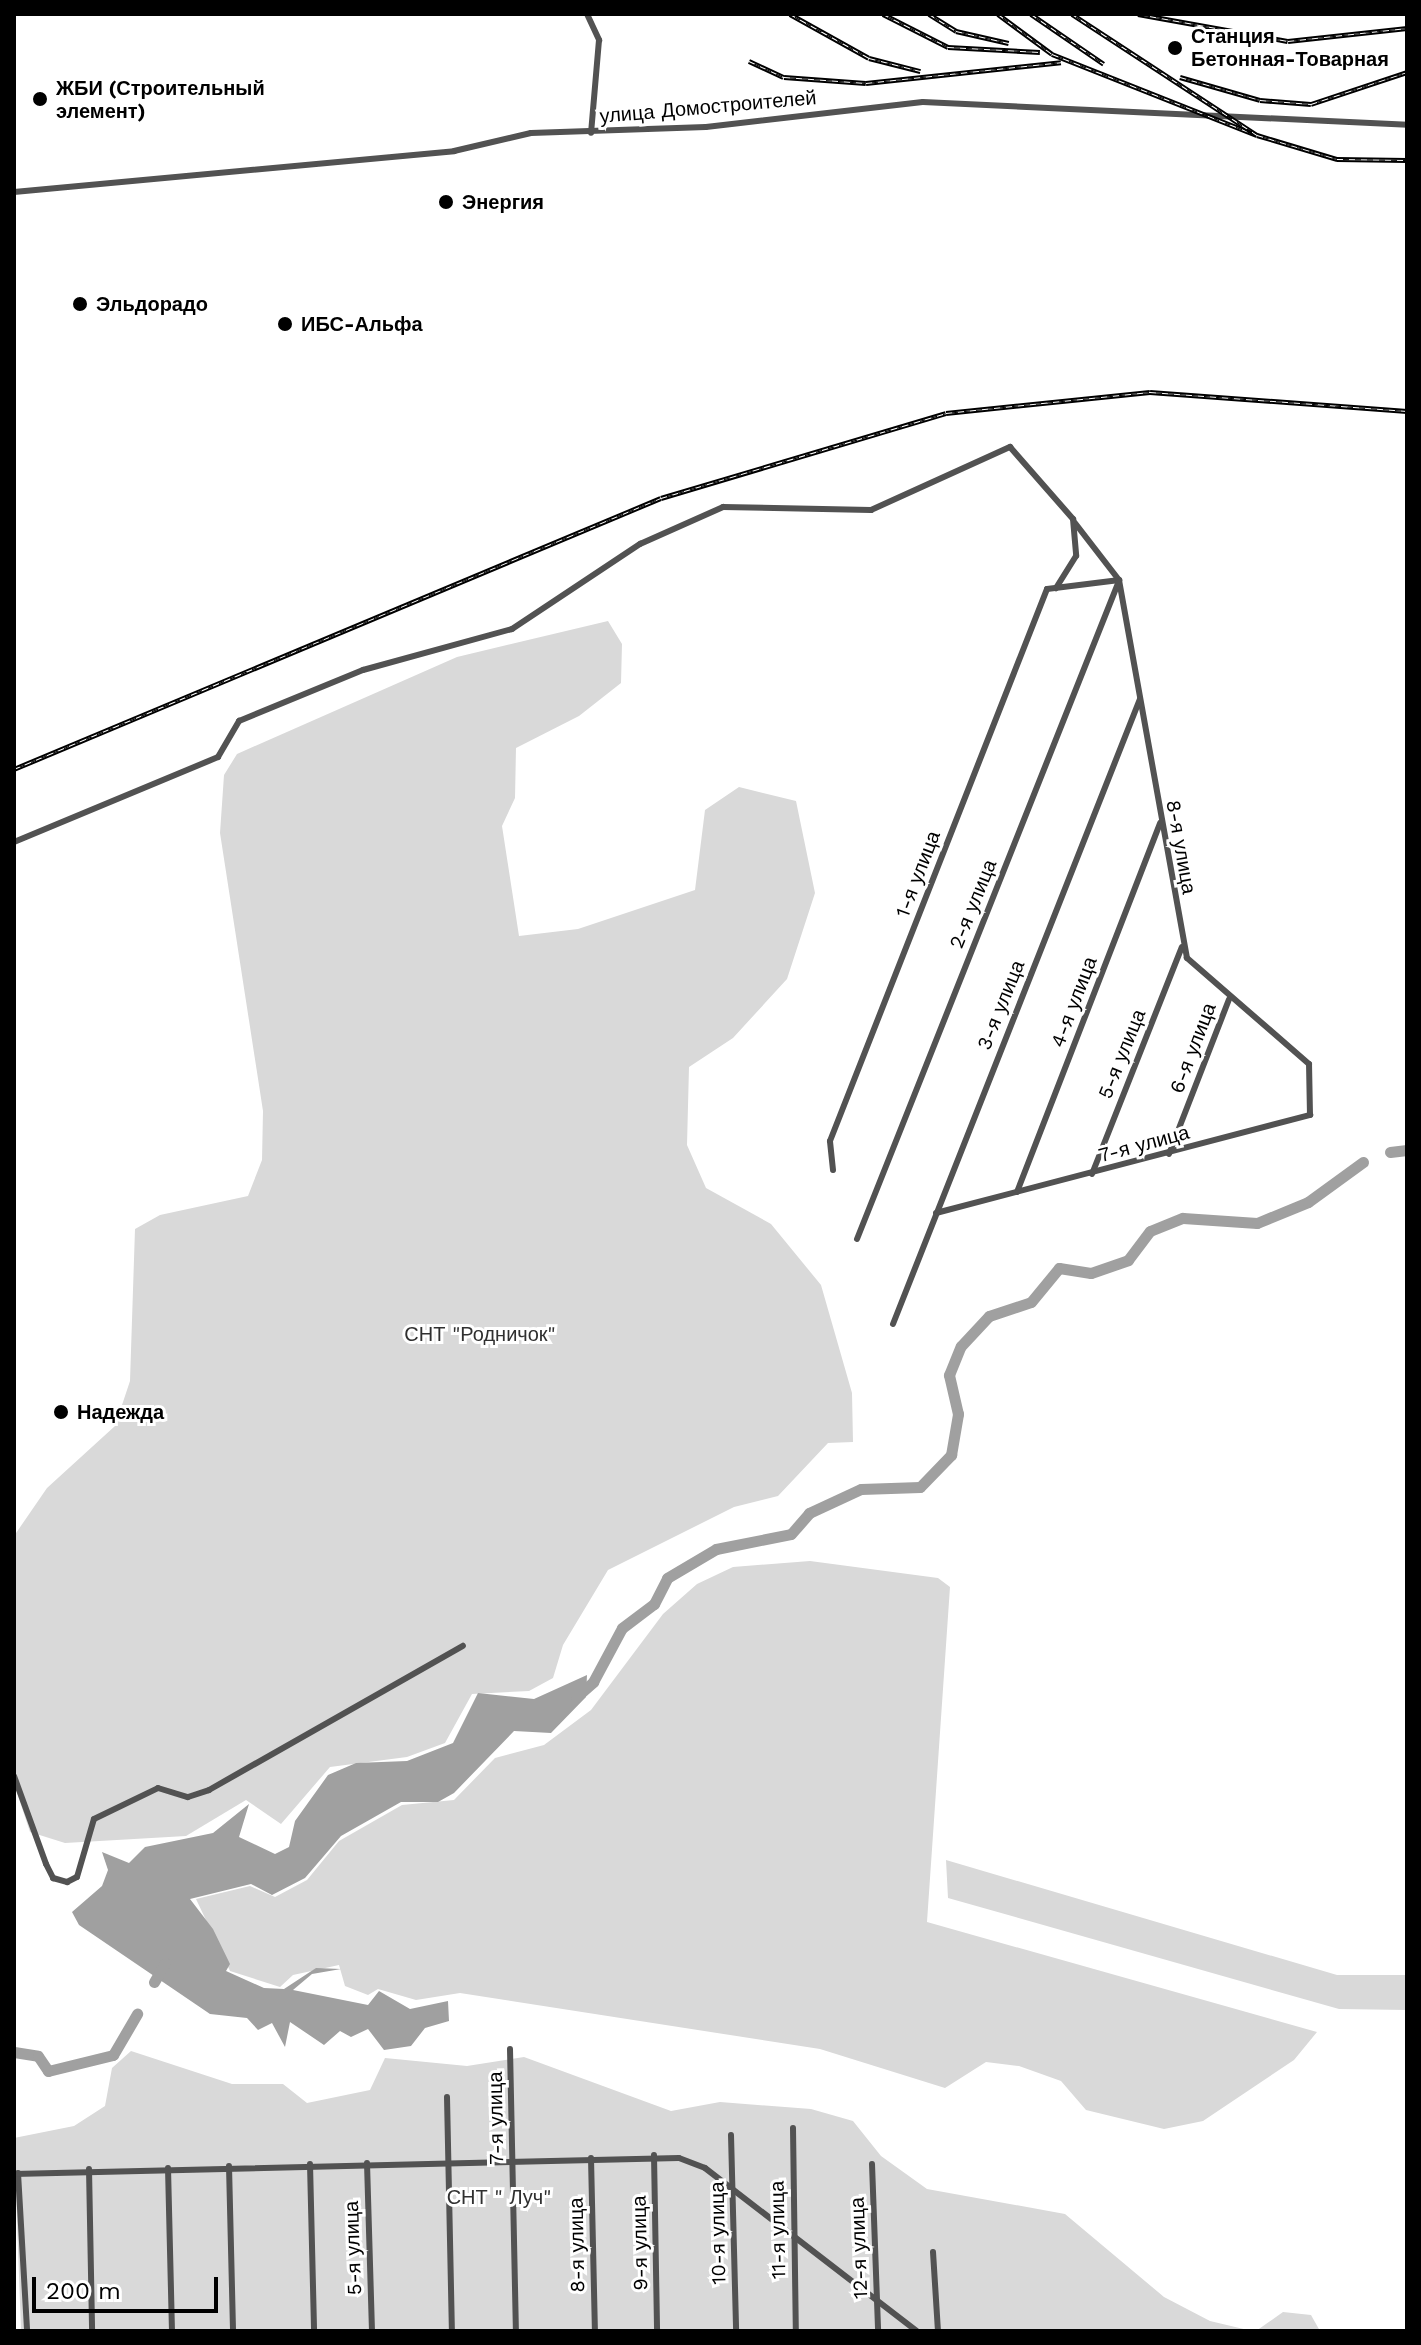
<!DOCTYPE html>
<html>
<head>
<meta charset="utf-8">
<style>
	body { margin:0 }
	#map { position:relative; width:1421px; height:2345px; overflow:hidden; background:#fff; font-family:"Work Sans",sans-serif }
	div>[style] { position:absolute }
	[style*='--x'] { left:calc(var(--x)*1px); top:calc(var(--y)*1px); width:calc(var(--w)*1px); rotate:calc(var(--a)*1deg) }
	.green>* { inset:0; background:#d9d9d9 }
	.water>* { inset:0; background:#a0a0a0 }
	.river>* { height:11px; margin:-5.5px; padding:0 5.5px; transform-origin:5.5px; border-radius:5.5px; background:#a0a0a0 }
	.street>* { height:6px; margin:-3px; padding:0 3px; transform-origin:3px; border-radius:3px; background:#525252 }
	.rail>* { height:5px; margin-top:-2.5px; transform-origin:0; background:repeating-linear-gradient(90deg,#fff 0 6px,#000 0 12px); box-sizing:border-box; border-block:2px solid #000 }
	.dots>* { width:22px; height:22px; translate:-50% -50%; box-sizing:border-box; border:4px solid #fff; border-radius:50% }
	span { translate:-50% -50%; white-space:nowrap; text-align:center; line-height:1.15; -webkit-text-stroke:6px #fff; paint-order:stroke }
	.poi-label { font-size:20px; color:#000; font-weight:700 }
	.left { translate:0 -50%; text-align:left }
	.street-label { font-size:20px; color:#000 }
	.park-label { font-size:20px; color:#303030 }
	.frame { position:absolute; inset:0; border:16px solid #000; pointer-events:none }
	.scale { position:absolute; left:32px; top:2277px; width:186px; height:36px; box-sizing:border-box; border:4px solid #000; border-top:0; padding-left:10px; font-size:24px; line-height:28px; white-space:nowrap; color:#000; -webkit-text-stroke:6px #fff; paint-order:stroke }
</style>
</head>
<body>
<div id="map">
	<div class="green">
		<i style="clip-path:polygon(608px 621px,622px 644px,621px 683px,579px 716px,516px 748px,515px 798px,502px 826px,519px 936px,578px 929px,695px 890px,705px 810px,739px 787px,796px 801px,815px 893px,787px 979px,733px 1038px,689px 1067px,687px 1145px,706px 1188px,771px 1224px,821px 1285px,852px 1393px,853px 1442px,828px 1443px,778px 1496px,734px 1507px,608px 1570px,563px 1645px,553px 1678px,529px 1691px,472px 1694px,445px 1743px,407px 1757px,330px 1767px,281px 1824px,246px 1800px,186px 1836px,65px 1843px,30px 1832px,14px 1784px,14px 1536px,47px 1488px,115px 1426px,130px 1381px,135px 1229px,160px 1215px,248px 1196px,262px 1160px,263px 1111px,220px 833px,224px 775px,237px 754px,457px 657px)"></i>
		<i style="clip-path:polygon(810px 1561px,938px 1578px,950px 1587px,927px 1922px,1317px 2032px,1294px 2060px,1203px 2121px,1164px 2129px,1086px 2110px,1061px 2081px,1019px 2066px,986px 2062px,945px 2088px,820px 2049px,460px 1993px,416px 2000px,378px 1989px,368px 1995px,345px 1986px,339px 1965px,293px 1975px,280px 1987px,230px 1971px,196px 1899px,250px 1886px,275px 1897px,307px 1880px,339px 1841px,402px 1805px,454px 1800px,495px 1758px,544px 1745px,591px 1710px,663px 1614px,697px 1584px,733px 1567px)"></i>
		<i style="clip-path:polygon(946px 1860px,1337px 1975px,1407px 1975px,1407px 2010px,1339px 2009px,948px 1898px)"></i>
		<i style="clip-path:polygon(131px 2051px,232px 2084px,283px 2084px,307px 2103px,370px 2090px,385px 2058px,467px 2066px,524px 2057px,671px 2111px,720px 2102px,811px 2109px,853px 2121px,881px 2156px,927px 2189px,1065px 2214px,1164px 2297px,1210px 2321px,1252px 2331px,21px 2331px,14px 2138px,74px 2126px,105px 2106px,112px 2068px)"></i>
		<i style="clip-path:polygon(1283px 2312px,1311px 2315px,1320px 2331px,1256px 2331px)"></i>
	</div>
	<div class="water">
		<i style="clip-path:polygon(587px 1675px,586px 1697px,551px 1733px,514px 1731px,454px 1793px,438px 1802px,401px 1802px,341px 1836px,305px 1878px,272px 1895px,251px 1884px,190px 1899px,213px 1929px,230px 1964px,226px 1971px,264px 1988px,284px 1989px,316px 1968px,341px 1969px,312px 1974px,293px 1990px,368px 2005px,379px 1991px,410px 2009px,448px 2001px,449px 2021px,425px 2028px,411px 2046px,384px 2050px,368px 2029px,351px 2037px,340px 2031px,324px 2045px,290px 2022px,285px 2047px,272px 2023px,258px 2030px,247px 2018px,210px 2014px,79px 1925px,72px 1912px,102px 1886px,108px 1870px,102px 1852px,129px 1863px,145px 1847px,213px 1833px,249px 1804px,239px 1837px,275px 1854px,289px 1847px,295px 1821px,328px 1775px,356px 1763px,407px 1761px,453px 1743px,478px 1693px,534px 1699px)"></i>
	</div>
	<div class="river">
		<i style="--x:1390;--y:1152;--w:17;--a:-7"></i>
		<i style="--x:576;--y:1697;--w:23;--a:-41"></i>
		<i style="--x:593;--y:1682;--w:61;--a:-61.8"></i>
		<i style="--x:622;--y:1628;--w:40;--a:-37"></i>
		<i style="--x:654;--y:1604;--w:29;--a:-63"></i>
		<i style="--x:667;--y:1578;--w:57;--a:-30.6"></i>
		<i style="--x:716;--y:1549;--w:76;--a:-11.3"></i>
		<i style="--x:791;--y:1534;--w:28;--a:-49"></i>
		<i style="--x:809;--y:1513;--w:57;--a:-24.8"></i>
		<i style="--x:861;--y:1489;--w:59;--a:-1.9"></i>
		<i style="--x:920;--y:1487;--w:45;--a:-45.9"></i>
		<i style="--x:951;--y:1455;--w:42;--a:-80.3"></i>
		<i style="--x:958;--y:1414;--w:40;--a:-103"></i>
		<i style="--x:949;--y:1375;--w:31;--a:-68"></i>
		<i style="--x:961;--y:1346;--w:41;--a:-47"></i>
		<i style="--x:989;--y:1316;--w:44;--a:-18.4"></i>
		<i style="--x:1031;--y:1302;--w:44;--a:-50.5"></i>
		<i style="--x:1059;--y:1268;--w:32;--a:9"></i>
		<i style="--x:1091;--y:1273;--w:39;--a:-19"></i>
		<i style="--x:1128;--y:1260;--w:36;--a:-53"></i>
		<i style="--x:1150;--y:1231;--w:35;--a:-22"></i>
		<i style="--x:1183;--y:1218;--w:74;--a:3.9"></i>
		<i style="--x:1257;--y:1223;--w:55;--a:-22.4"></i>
		<i style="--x:1308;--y:1202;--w:68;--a:-36"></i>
		<i style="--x:154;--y:1982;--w:22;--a:-60"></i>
		<i style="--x:14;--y:2052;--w:24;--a:9"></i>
		<i style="--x:38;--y:2056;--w:18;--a:56"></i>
		<i style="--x:48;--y:2071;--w:67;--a:-13.8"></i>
		<i style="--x:113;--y:2055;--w:48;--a:-59.7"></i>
	</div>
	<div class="street">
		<i style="--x:587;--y:14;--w:29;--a:65"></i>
		<i style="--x:599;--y:40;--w:93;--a:94.9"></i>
		<i style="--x:14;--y:192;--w:442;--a:-5.3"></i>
		<i style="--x:454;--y:151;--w:79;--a:-13.2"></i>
		<i style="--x:531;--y:133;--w:175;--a:-2"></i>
		<i style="--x:706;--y:127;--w:218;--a:-6.6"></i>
		<i style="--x:923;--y:102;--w:485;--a:2.7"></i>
		<i style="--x:14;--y:842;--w:221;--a:-22.6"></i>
		<i style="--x:218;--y:757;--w:42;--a:-59.7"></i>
		<i style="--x:239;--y:721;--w:134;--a:-22.4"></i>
		<i style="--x:363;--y:670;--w:155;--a:-15.4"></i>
		<i style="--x:512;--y:629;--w:154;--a:-33.6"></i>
		<i style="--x:640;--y:544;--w:91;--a:-24"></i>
		<i style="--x:723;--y:507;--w:148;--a:1.2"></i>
		<i style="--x:871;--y:510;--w:153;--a:-24.4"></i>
		<i style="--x:1010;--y:447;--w:96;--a:48.8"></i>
		<i style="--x:1073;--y:519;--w:37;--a:85"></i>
		<i style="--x:1076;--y:556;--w:38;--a:122"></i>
		<i style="--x:1169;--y:1154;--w:166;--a:-68.8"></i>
		<i style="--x:833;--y:1170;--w:29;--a:-96"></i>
		<i style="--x:830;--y:1141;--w:593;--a:-68.54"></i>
		<i style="--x:1047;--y:589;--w:73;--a:-7.1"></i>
		<i style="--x:1092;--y:1174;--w:244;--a:-68.4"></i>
		<i style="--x:1017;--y:1192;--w:396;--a:-68.8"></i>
		<i style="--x:936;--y:1213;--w:387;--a:-14.7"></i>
		<i style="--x:1310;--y:1115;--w:51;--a:-91.1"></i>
		<i style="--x:1309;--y:1064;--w:162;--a:-139"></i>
		<i style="--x:1187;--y:958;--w:384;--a:-100.2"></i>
		<i style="--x:1119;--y:580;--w:72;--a:-127.7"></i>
		<i style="--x:857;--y:1239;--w:708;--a:-68.29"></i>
		<i style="--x:893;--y:1324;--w:672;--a:-68.44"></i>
		<i style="--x:14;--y:1776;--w:94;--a:70"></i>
		<i style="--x:46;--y:1864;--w:16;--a:63"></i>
		<i style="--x:53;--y:1878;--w:15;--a:16"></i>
		<i style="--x:67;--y:1882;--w:11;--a:-27"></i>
		<i style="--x:77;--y:1877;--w:60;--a:-73.7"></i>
		<i style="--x:94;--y:1819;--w:71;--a:-25.8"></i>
		<i style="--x:158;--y:1788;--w:31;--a:17"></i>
		<i style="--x:188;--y:1797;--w:22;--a:-18"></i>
		<i style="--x:209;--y:1790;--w:292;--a:-29.6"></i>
		<i style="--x:510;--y:2049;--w:282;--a:88.8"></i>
		<i style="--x:447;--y:2097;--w:234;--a:88.8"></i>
		<i style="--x:793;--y:2128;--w:203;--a:89.2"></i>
		<i style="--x:731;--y:2135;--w:196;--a:88.5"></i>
		<i style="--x:654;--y:2155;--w:176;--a:89"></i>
		<i style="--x:591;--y:2158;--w:173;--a:88.7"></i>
		<i style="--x:367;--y:2163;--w:168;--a:88.3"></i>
		<i style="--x:310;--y:2164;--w:167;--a:88.6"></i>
		<i style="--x:872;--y:2164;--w:167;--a:87.9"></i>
		<i style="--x:229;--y:2166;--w:165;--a:88.6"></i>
		<i style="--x:168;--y:2168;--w:163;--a:88.6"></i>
		<i style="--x:89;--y:2169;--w:162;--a:88.9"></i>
		<i style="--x:18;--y:2173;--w:158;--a:86.7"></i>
		<i style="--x:14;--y:2174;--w:665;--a:-1.38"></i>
		<i style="--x:679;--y:2158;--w:28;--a:21"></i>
		<i style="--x:705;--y:2168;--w:267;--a:37.6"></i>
		<i style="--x:933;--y:2252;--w:79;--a:86.4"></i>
	</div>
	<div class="rail">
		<i style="--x:790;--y:14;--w:90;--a:29.1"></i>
		<i style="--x:869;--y:58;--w:53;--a:14.3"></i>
		<i style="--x:883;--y:14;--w:73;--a:26.9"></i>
		<i style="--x:948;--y:47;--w:92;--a:3.1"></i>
		<i style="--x:929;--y:14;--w:32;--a:32"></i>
		<i style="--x:956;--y:31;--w:54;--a:12.8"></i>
		<i style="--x:998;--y:14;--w:67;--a:36.5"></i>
		<i style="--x:1052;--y:54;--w:220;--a:21.6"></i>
		<i style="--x:1257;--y:135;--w:221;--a:-146.8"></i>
		<i style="--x:1031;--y:14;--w:88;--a:34.4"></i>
		<i style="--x:1138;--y:14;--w:152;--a:10.2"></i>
		<i style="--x:1288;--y:41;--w:120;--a:-6.2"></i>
		<i style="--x:749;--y:61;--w:38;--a:25"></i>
		<i style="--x:784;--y:77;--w:82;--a:4.2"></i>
		<i style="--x:866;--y:83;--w:196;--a:-6.1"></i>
		<i style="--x:1180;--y:77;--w:83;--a:16"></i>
		<i style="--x:1260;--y:100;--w:51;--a:4.5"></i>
		<i style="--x:1311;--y:104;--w:101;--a:-18.4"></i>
		<i style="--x:1257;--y:135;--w:84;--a:16.7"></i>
		<i style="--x:1337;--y:159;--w:70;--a:0.8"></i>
		<i style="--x:14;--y:769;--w:701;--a:-22.73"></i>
		<i style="--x:661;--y:498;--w:297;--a:-16.6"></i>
		<i style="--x:946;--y:413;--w:205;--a:-5.9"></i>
		<i style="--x:1150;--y:392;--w:258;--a:4.2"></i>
	</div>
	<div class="dots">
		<i style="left:1175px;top:48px;background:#000"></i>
		<i style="left:40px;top:99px;background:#000"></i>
		<i style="left:446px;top:202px;background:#000"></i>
		<i style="left:80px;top:304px;background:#000"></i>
		<i style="left:285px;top:324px;background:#000"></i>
		<i style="left:61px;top:1412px;background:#000"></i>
	</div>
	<div class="poi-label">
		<span class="left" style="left:1191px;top:48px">Станция<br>Бетонная-Товарная</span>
		<span class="left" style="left:56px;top:100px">ЖБИ (Строительный<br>элемент)</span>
		<span class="left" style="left:462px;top:202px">Энергия</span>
		<span class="left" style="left:96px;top:304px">Эльдорадо</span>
		<span class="left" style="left:301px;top:324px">ИБС-Альфа</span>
		<span class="left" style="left:77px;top:1412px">Надежда</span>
	</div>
	<div class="street-label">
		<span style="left:708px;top:107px;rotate:-5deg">улица Домостроителей</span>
		<span style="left:1181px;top:847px;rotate:80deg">8-я улица</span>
		<span style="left:918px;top:874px;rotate:-69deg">1-я улица</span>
		<span style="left:973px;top:904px;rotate:-68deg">2-я улица</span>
		<span style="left:1074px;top:1002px;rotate:-69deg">4-я улица</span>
		<span style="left:1001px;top:1005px;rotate:-68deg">3-я улица</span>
		<span style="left:1193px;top:1048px;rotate:-69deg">6-я улица</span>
		<span style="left:1122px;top:1054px;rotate:-68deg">5-я улица</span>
		<span style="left:1144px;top:1144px;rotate:-15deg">7-я улица</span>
		<span style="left:496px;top:2118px;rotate:-91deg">7-я улица</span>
		<span style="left:778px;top:2230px;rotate:-91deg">11-я улица</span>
		<span style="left:718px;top:2233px;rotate:-91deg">10-я улица</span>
		<span style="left:640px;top:2243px;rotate:-91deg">9-я улица</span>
		<span style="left:577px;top:2245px;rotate:-91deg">8-я улица</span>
		<span style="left:353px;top:2248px;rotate:-92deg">5-я улица</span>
		<span style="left:859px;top:2248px;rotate:-92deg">12-я улица</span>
	</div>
	<div class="park-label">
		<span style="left:480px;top:1334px">СНТ "Родничок"</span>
		<span style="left:499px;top:2197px">СНТ " Луч"</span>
	</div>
	<div class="frame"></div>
	<div class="scale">200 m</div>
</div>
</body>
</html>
